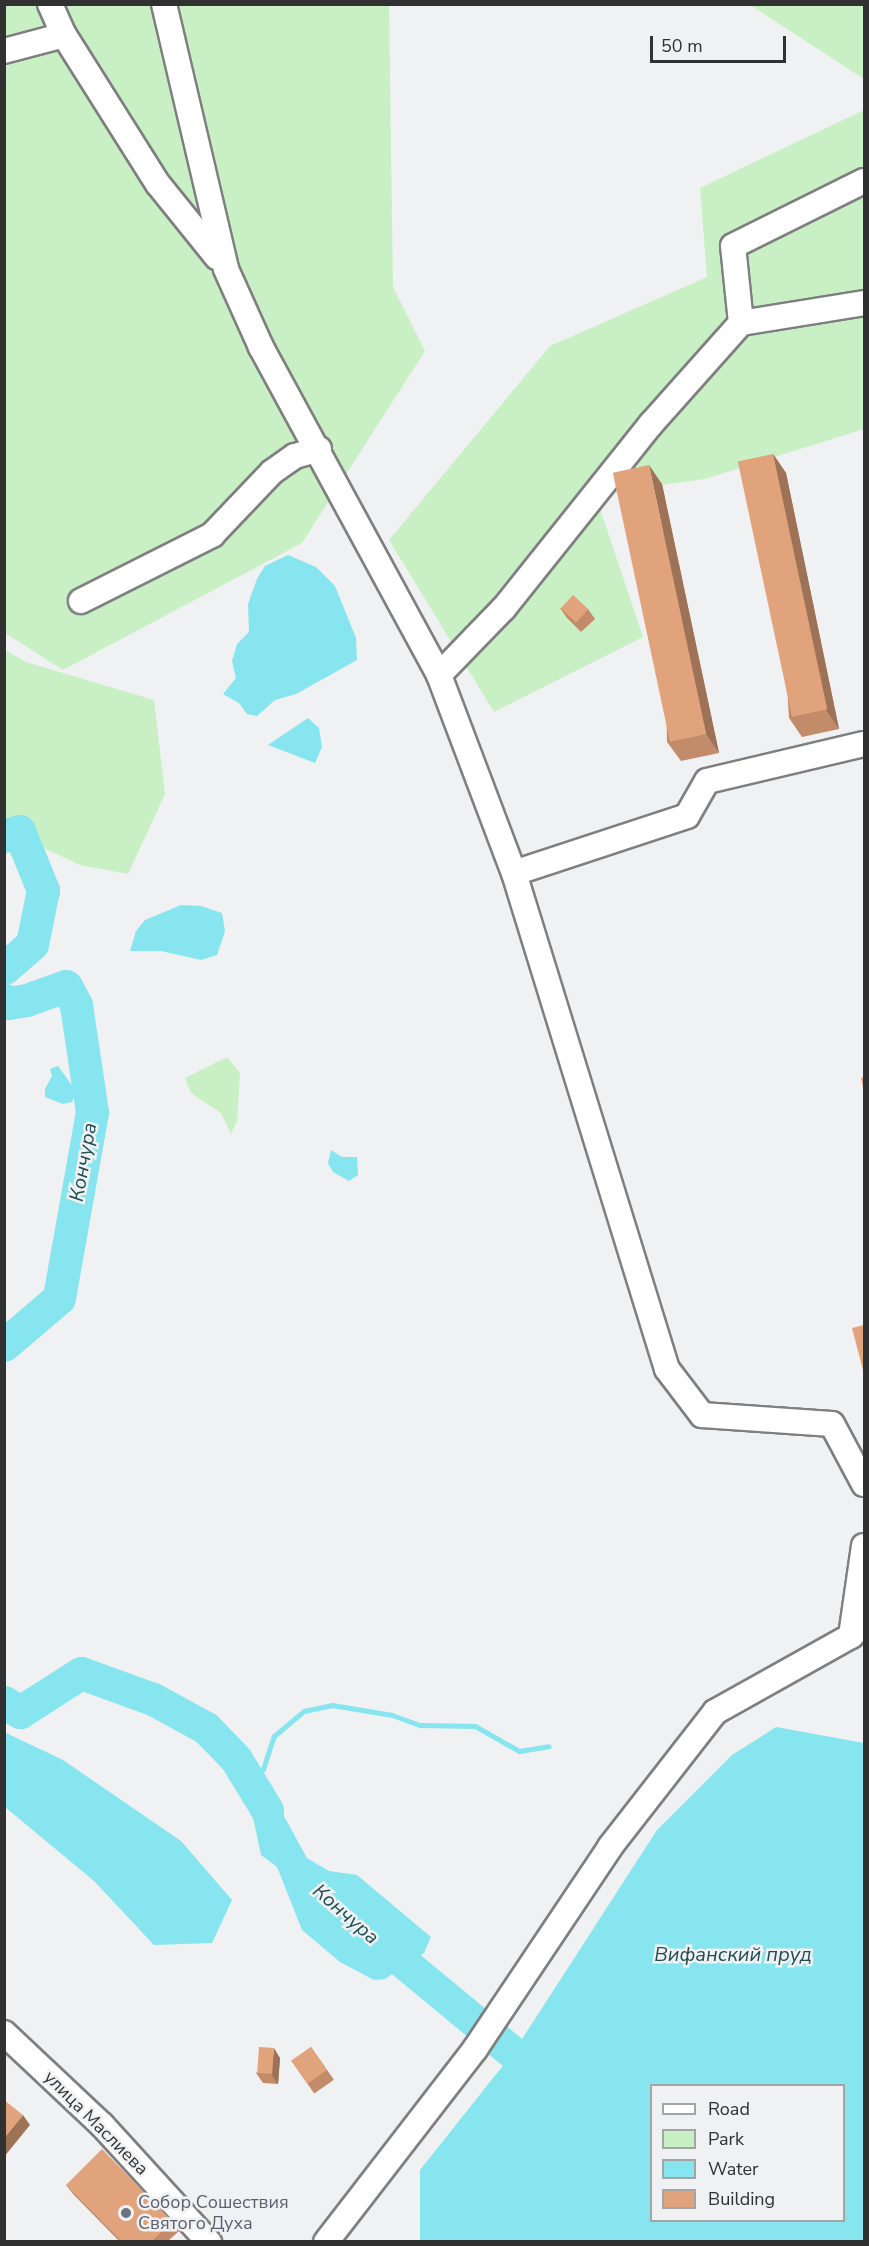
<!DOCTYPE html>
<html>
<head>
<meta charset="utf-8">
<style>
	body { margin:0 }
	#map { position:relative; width:869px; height:2246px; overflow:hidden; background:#f0f1f2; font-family:"Nunito Sans",sans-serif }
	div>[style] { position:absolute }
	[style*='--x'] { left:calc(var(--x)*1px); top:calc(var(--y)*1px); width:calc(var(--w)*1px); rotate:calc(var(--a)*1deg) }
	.green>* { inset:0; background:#c9f0c5 }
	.water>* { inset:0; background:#86e5ee }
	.stream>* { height:5px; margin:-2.5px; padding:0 2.5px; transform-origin:2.5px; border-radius:2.5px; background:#86e5ee }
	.river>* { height:33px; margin:-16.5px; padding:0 16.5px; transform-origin:16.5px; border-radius:16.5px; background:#86e5ee }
	.roads { filter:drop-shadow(2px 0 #7f7f80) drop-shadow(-2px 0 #7f7f80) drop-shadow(0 2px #7f7f80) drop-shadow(0 -2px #7f7f80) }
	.minor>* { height:24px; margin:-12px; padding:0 12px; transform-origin:12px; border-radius:12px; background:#fff }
	.wall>* { inset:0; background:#c28c6a; transform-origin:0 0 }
	.shaded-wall>* { inset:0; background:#9e7256 }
	.building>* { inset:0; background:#e1a37b; transform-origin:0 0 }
	.dots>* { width:16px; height:16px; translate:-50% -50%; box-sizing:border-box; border:3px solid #f0f1f2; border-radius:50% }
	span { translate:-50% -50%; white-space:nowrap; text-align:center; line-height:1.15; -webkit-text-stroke:5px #f0f1f2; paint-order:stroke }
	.street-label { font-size:18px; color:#313132 }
	.worship-label { font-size:18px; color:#5b616d }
	.left { translate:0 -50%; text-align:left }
	.water-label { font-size:20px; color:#214d51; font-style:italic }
	.frame { position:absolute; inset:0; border:6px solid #313132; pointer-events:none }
	.legend { position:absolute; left:650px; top:2084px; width:195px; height:138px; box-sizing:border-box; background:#f0f1f2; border:2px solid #a4a4a5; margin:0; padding:8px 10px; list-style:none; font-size:18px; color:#313132 }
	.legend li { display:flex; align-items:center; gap:12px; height:30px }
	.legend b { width:30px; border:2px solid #a4a4a5 }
	.scale { position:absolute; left:650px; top:36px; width:136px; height:27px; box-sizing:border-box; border:3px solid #313132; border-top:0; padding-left:8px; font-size:18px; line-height:21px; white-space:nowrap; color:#313132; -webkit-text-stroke:4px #f0f1f2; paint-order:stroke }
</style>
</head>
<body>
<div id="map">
	<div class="green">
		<i style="clip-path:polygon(4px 5px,389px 5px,393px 287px,425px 351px,302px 543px,63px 670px,5px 633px)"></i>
		<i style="clip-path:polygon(750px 5px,864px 5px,864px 79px)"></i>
		<i style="clip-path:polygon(864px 110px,864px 429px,705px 479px,595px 494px,643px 637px,494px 712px,389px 540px,550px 346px,707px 277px,700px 188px)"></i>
		<i style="clip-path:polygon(4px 649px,26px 662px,154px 700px,165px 794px,128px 874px,80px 865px,5px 830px)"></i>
		<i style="clip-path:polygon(227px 1057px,240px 1073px,237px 1121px,231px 1134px,221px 1113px,191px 1093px,185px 1078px)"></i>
	</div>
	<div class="water">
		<i style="clip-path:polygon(288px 555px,316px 567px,335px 586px,356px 638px,357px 660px,296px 694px,275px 700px,257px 716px,247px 714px,239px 703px,223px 694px,236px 678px,232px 661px,237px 644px,249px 632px,248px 604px,257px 579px,265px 566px)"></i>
		<i style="clip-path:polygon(308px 718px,319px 728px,322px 747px,315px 763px,268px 745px)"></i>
		<i style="clip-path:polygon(181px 905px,201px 906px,222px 913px,225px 931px,217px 955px,201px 960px,161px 951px,130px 951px,136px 931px,145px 920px)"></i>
		<i style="clip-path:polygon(58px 1066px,76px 1091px,72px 1102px,63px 1104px,45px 1097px,45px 1089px,52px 1076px,50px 1069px)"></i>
		<i style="clip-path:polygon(331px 1150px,342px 1157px,357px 1157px,358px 1175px,349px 1181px,333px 1172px,328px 1163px)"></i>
		<i style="clip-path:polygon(evenodd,776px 1727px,864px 1743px,864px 2241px,420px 2241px,420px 2170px,513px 2053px,657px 1830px,732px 1755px,776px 1727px,652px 2086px,844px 2086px,844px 2220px,652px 2220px,652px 2086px)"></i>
		<i style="clip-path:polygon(4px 1732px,63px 1760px,181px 1841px,232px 1900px,212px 1943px,154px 1945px,94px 1881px,5px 1807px)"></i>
		<i style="clip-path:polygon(263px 1769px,267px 1785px,307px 1858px,329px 1871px,357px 1875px,431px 1937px,424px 1953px,385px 1979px,374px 1980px,340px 1962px,302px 1930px,277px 1867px,261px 1855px,243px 1770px)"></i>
	</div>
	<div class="stream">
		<i style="--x:243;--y:1770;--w:10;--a:17"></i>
		<i style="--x:253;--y:1773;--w:11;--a:-22"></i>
		<i style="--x:263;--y:1769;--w:35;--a:-72"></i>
		<i style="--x:274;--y:1736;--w:39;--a:-40"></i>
		<i style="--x:304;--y:1711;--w:29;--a:-12"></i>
		<i style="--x:332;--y:1705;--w:61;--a:9.5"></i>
		<i style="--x:392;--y:1715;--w:30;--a:20"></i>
		<i style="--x:420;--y:1725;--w:55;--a:1"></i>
		<i style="--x:475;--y:1726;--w:51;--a:29.6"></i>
		<i style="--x:519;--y:1751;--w:30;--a:-9"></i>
	</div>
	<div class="river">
		<i style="--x:4;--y:836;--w:16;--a:-18"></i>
		<i style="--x:19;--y:831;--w:64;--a:67.9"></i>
		<i style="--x:43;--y:890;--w:55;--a:101.5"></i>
		<i style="--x:32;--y:944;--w:37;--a:139"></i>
		<i style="--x:4;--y:1000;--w:5;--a:37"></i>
		<i style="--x:8;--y:1003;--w:18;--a:-9"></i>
		<i style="--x:26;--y:1000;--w:42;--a:-19.3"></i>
		<i style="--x:66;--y:986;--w:21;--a:62"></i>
		<i style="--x:76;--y:1005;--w:108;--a:81.5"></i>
		<i style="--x:92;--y:1112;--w:189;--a:100.1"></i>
		<i style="--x:59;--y:1298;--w:72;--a:139.5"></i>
		<i style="--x:4;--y:1702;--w:19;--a:32"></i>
		<i style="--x:20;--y:1712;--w:72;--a:-32.6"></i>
		<i style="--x:81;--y:1673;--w:77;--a:19.9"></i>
		<i style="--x:153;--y:1699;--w:60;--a:28.7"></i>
		<i style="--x:206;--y:1728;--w:43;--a:45.9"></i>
		<i style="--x:236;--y:1759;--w:60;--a:58.7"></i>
		<i style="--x:373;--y:1937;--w:182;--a:39.6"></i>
	</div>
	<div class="roads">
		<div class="minor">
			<i style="--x:50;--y:4;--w:34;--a:66"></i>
			<i style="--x:64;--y:35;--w:176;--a:57.8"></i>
			<i style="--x:158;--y:184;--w:94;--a:51.1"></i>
			<i style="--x:164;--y:4;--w:272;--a:76.8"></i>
			<i style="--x:226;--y:269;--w:85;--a:65.8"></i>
			<i style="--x:261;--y:347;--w:373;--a:61.5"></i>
			<i style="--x:439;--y:675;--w:212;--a:69.3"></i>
			<i style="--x:514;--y:873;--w:519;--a:72.86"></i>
			<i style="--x:667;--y:1369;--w:58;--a:52.7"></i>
			<i style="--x:702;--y:1415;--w:130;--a:4"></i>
			<i style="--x:832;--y:1424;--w:68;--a:61.9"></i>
			<i style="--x:4;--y:51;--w:62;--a:-14.9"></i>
			<i style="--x:741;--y:323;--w:77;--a:-95.9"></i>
			<i style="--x:733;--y:246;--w:146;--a:-26.4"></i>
			<i style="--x:81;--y:601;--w:147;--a:-26.7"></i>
			<i style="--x:212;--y:535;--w:87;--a:-46.4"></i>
			<i style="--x:272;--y:472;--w:28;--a:-35"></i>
			<i style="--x:295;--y:456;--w:25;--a:-16"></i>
			<i style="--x:439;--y:675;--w:93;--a:-45.9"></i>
			<i style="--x:504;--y:608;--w:236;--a:-51.4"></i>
			<i style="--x:651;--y:424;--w:135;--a:-48.3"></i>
			<i style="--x:741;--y:323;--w:125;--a:-9.2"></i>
			<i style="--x:514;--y:873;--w:182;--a:-18.2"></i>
			<i style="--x:687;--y:816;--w:40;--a:-60.3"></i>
			<i style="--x:707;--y:781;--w:161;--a:-13.3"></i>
			<i style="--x:851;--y:1636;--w:91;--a:-81.8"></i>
			<i style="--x:4;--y:2033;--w:134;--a:43.2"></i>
			<i style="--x:102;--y:2125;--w:159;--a:47.6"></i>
			<i style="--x:326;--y:2242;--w:244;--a:-52.3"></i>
			<i style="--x:475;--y:2049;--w:243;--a:-56.2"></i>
			<i style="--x:610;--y:1847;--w:171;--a:-52.1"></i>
			<i style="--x:715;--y:1712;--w:156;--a:-29.2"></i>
			<i style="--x:851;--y:1636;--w:18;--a:-45"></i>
		</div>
	</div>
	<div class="wall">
		<i style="clip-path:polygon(773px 454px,786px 473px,839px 729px,802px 737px,789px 718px)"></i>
		<i style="clip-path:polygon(662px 484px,719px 753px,681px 761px,667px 742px)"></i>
		<i style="clip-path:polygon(560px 608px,588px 609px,595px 619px,581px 632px,567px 618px)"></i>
		<i style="left:311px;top:2047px;width:40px;height:24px;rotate:55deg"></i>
		<i style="clip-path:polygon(280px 2058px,278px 2084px,263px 2083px,256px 2073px)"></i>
		<i style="clip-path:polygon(66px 2185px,172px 2221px,179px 2231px,168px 2241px,119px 2241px,73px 2194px)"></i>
	</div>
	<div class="shaded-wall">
		<i style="clip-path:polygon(773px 454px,786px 473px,839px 729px,826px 710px)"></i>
		<i style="clip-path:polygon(649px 465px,662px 484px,719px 753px,706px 734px)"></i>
		<i style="clip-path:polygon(274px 2048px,280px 2058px,278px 2084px,271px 2074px)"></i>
		<i style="clip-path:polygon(23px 2115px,30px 2125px,4px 2157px,4px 2138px)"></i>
	</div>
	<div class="building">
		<i style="left:773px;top:454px;width:261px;height:36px;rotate:78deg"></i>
		<i style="left:649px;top:465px;width:275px;height:37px;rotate:78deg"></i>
		<i style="left:573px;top:595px;width:21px;height:18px;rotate:43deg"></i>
		<i style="clip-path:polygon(864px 1077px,864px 1093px,861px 1078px)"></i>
		<i style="clip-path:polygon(864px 1325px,864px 1374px,852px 1328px)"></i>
		<i style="left:259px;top:2047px;width:15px;height:26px;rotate:4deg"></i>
		<i style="left:311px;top:2047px;width:28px;height:24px;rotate:55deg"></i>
		<i style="clip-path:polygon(4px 2100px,23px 2115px,4px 2138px)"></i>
		<i style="clip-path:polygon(102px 2149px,172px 2221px,152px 2241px,121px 2241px,66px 2185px)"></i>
	</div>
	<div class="dots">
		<i style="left:126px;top:2213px;background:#6b7280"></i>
	</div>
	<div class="street-label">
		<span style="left:96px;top:2123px;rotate:45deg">улица Маслиева</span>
	</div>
	<div class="worship-label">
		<span class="left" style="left:138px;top:2213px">Собор Сошествия<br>Святого Духа</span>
	</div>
	<div class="water-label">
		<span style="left:83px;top:1162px;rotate:-80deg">Кончура</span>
		<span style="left:346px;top:1914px;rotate:41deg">Кончура</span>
		<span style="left:733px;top:1954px">Вифанский пруд</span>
	</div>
	<div class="frame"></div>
	<ul class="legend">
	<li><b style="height:8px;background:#fff"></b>Road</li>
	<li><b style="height:16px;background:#c9f0c5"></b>Park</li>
	<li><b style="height:16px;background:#86e5ee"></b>Water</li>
	<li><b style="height:16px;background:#e1a37b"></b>Building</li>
	</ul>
	<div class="scale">50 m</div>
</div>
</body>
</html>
